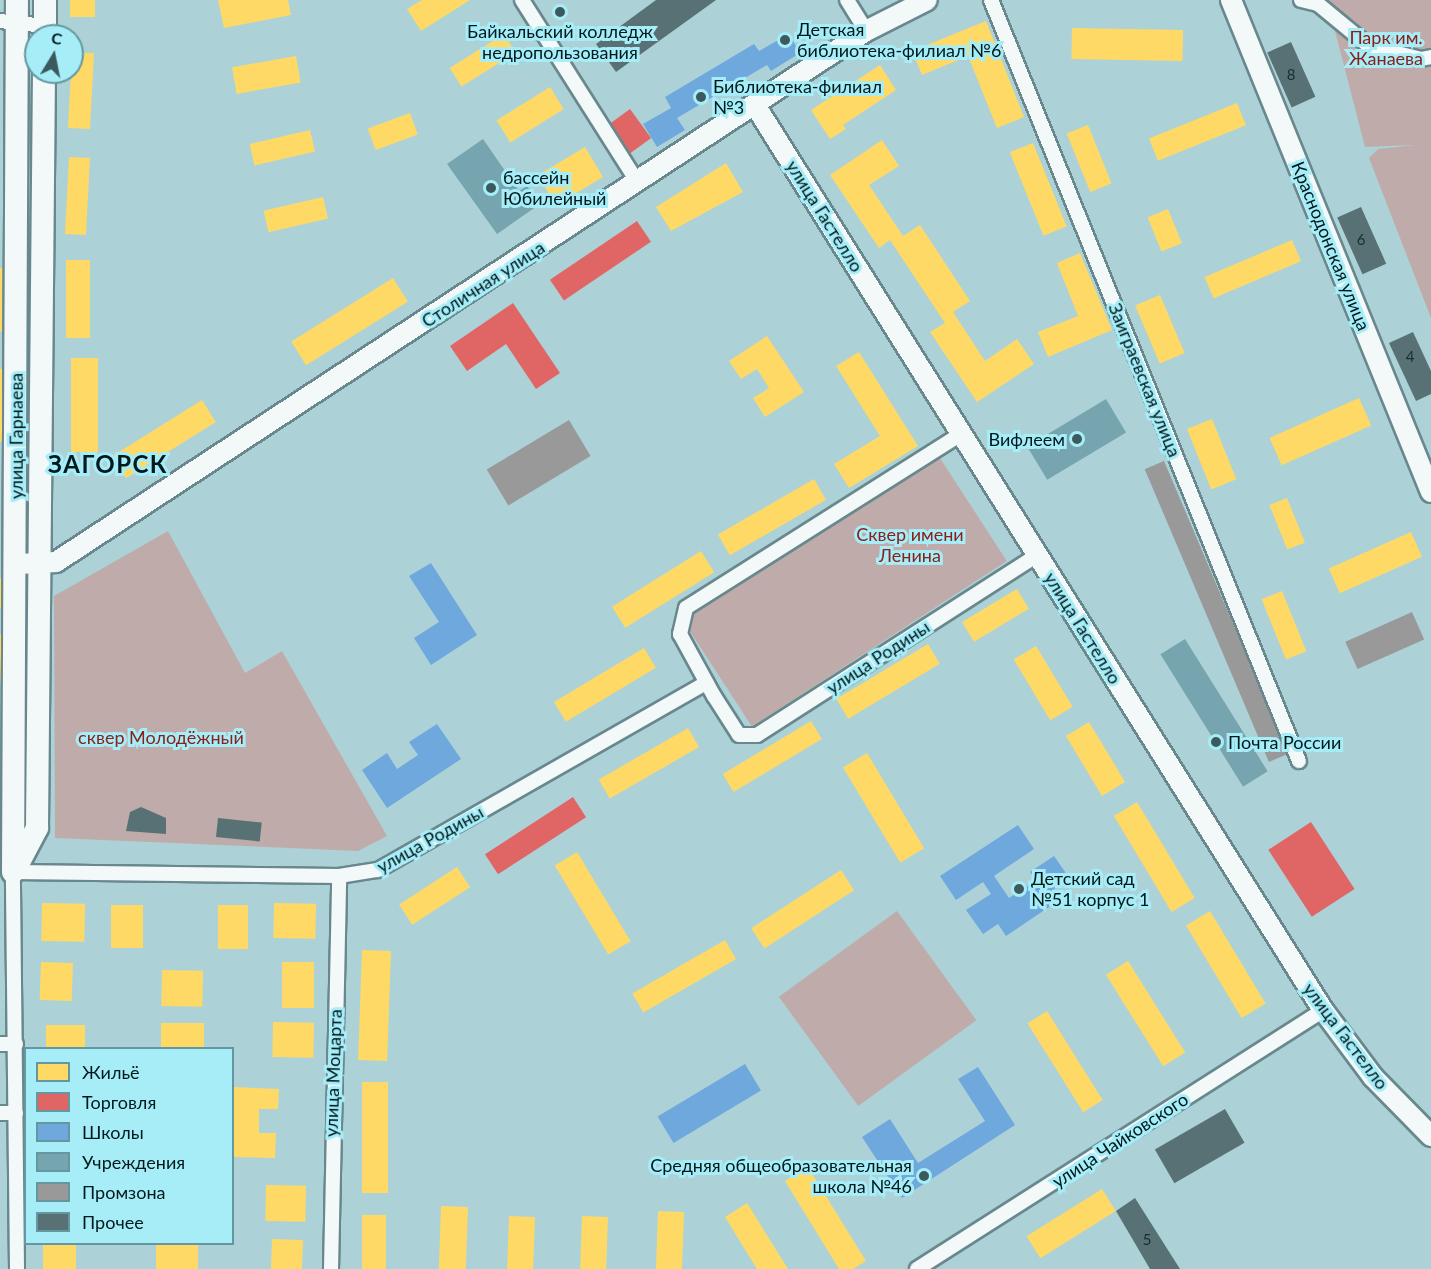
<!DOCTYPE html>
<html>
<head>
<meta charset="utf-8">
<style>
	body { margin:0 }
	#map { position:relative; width:1431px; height:1269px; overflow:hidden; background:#acd2d8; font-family:Lato,sans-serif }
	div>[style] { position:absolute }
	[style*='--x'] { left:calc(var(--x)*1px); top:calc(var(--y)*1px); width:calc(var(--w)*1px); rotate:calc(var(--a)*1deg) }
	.green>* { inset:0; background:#bfacaa; transform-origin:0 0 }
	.homes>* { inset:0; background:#ffd966; transform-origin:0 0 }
	.shops>* { inset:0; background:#e06666; transform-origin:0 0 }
	.schools>* { inset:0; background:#6fa8dc; transform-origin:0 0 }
	.public>* { inset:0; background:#76a5af; transform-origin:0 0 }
	.industry>* { inset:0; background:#999; transform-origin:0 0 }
	.building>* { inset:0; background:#587174; transform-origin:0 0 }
	.roads { filter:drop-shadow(2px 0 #68888d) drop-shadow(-2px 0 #68888d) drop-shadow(0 2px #68888d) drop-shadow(0 -2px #68888d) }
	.street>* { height:14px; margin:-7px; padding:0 7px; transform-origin:7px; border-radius:7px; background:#f3f8f9 }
	.secondary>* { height:20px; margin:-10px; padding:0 10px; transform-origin:10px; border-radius:10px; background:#f3f8f9 }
	.primary>* { height:22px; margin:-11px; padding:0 11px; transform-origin:11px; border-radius:11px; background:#f3f8f9 }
	.dots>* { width:16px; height:16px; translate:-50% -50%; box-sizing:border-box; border:3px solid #a6edf8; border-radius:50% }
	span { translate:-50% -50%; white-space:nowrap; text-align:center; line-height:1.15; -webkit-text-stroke:6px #a6edf8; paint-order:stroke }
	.number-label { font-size:15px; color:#162f33 }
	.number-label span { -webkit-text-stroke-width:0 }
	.poi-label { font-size:18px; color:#00191d }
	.left { translate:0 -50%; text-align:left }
	.right { translate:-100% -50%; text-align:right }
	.park-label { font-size:18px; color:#8a2019 }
	.street-label { font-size:18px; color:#00191d }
	.district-label { font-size:24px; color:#00191d; font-weight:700; letter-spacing:1.5px }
	.legend { position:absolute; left:24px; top:1047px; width:210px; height:198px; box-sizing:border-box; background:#a6edf8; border:2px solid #6498a0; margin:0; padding:8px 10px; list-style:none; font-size:18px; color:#00191d }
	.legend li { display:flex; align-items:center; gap:12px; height:30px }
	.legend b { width:30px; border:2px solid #6498a0 }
	.north { position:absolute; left:24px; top:24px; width:60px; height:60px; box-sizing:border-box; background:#a6edf8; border:2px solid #6498a0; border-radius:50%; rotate:10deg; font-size:16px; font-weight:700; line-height:24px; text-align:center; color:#00191d }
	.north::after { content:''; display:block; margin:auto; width:21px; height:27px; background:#3c5a5e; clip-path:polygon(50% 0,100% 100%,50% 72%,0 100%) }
</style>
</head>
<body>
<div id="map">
	<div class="green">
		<i style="clip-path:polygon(1327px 0,1431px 0,1431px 318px,1369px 158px,1378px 149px,1415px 145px,1365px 147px)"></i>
		<i style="left:936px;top:452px;width:130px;height:304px;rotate:57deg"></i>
		<i style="clip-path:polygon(168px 531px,245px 673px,282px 651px,387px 836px,358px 851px,55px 838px,54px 596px)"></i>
		<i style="left:897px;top:911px;width:135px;height:146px;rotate:54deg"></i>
	</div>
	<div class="homes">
		<i style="left:70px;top:0;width:25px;height:17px"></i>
		<i style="clip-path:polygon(218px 0,288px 0,291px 15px,224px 28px)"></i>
		<i style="clip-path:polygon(422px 0,470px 0,421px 31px,407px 9px)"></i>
		<i style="clip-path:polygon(986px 21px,1024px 117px,997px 128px,968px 56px,922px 75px,912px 51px)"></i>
		<i style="left:1072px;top:28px;width:111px;height:31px;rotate:1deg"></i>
		<i style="left:504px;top:34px;width:22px;height:64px;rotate:58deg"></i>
		<i style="left:72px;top:52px;width:22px;height:76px;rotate:3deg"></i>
		<i style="left:296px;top:56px;width:27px;height:65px;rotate:80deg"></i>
		<i style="clip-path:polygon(880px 65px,896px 90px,843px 125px,846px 129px,830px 139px,811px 110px)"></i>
		<i style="left:550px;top:87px;width:26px;height:63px;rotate:58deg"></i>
		<i style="left:1237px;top:103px;width:24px;height:95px;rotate:68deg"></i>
		<i style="left:410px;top:113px;width:23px;height:45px;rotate:70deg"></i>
		<i style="left:1088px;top:125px;width:63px;height:23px;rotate:68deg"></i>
		<i style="left:310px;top:130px;width:22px;height:62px;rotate:77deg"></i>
		<i style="clip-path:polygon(882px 140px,899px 166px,869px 185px,903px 236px,920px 225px,970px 301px,953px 312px,985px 361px,1017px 339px,1034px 364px,977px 402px,930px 332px,945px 323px,890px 240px,879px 248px,830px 175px)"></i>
		<i style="left:1033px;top:143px;width:90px;height:25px;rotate:68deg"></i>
		<i style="left:585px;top:147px;width:35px;height:55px;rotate:59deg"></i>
		<i style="left:69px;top:157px;width:21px;height:77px;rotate:3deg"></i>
		<i style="clip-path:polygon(726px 163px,743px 192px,671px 231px,656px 207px)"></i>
		<i style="left:323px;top:197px;width:22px;height:61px;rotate:77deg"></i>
		<i style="left:1168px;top:209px;width:37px;height:22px;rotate:68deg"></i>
		<i style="left:1292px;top:240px;width:23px;height:95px;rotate:67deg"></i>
		<i style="clip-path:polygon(1080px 253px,1112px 330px,1048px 357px,1038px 332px,1078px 316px,1057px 263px)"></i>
		<i style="left:66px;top:260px;width:24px;height:78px"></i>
		<i style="clip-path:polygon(0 268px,3px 268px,2px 332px,0 331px)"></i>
		<i style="left:393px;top:278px;width:28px;height:120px;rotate:58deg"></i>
		<i style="left:1160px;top:295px;width:63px;height:27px;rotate:67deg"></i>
		<i style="clip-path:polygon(767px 336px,804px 392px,765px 417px,753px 398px,769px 388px,757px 369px,741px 379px,729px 361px)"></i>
		<i style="clip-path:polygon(859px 352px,918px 446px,849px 488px,834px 464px,880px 436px,836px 366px)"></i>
		<i style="left:71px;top:358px;width:27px;height:94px"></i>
		<i style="clip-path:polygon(0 369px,7px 369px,5px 442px,0 442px)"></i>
		<i style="left:1359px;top:398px;width:30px;height:98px;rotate:66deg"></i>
		<i style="left:202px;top:400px;width:26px;height:106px;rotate:58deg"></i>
		<i style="left:1212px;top:419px;width:65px;height:27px;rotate:68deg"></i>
		<i style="left:814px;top:479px;width:24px;height:111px;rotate:60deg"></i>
		<i style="left:1287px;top:498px;width:48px;height:19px;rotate:68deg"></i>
		<i style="left:1411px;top:532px;width:27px;height:90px;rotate:66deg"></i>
		<i style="left:701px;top:551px;width:25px;height:105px;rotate:58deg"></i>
		<i style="left:0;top:578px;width:6px;height:30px"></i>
		<i style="left:1017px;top:589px;width:23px;height:64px;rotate:59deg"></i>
		<i style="left:1282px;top:591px;width:65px;height:22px;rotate:68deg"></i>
		<i style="clip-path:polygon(0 634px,7px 634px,6px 681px,0 681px)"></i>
		<i style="left:928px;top:644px;width:23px;height:107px;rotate:59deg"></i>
		<i style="left:1036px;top:646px;width:71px;height:26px;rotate:59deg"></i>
		<i style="left:644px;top:648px;width:23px;height:105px;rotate:59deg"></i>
		<i style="left:811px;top:721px;width:21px;height:103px;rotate:59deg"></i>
		<i style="left:1089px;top:722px;width:70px;height:27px;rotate:59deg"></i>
		<i style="left:688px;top:728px;width:22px;height:103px;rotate:60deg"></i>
		<i style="left:867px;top:753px;width:111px;height:28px;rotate:59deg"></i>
		<i style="left:1137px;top:802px;width:112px;height:27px;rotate:59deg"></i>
		<i style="left:577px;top:852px;width:104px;height:26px;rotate:59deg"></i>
		<i style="left:457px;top:867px;width:24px;height:69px;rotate:57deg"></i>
		<i style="left:841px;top:870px;width:24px;height:107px;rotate:57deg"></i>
		<i style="left:42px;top:903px;width:43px;height:38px;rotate:1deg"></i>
		<i style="left:274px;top:903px;width:42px;height:35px;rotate:1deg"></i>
		<i style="left:111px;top:905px;width:32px;height:43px"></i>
		<i style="left:218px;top:905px;width:30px;height:44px"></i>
		<i style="left:1210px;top:911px;width:108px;height:28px;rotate:59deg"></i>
		<i style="left:725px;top:940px;width:22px;height:107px;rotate:60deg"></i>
		<i style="left:362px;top:950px;width:29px;height:110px;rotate:2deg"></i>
		<i style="left:1128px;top:961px;width:108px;height:26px;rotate:58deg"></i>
		<i style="left:41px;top:962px;width:32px;height:38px;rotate:2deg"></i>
		<i style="left:282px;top:962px;width:32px;height:46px"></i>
		<i style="left:162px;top:970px;width:41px;height:36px;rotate:1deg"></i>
		<i style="left:1047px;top:1011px;width:105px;height:23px;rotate:58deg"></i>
		<i style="left:273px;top:1022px;width:41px;height:35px;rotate:1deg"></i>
		<i style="left:161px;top:1023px;width:43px;height:25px"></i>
		<i style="left:46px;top:1025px;width:39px;height:23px"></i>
		<i style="left:362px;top:1082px;width:26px;height:111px"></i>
		<i style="clip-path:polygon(234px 1087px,279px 1089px,278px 1109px,259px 1109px,259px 1133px,276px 1133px,275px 1158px,232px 1157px)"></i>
		<i style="clip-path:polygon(808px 1167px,866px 1261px,853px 1269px,839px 1269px,785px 1181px)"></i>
		<i style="left:266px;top:1185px;width:40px;height:36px;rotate:1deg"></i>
		<i style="left:1102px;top:1189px;width:26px;height:89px;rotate:58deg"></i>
		<i style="clip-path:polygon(747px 1203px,788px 1269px,757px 1269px,725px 1217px)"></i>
		<i style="left:441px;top:1206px;width:27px;height:63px;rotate:2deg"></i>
		<i style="left:658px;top:1211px;width:26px;height:58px;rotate:2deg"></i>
		<i style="left:362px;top:1215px;width:24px;height:54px"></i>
		<i style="left:509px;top:1216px;width:26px;height:53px;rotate:2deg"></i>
		<i style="left:582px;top:1216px;width:26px;height:53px;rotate:2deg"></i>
		<i style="left:272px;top:1239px;width:31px;height:30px;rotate:2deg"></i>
		<i style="left:43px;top:1244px;width:33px;height:25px"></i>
		<i style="left:156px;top:1244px;width:42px;height:25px"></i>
	</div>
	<div class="shops">
		<i style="left:630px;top:109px;width:36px;height:31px;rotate:54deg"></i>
		<i style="left:637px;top:221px;width:25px;height:105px;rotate:56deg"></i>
		<i style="clip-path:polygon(513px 303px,560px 373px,536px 389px,506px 344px,467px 371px,450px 346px)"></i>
		<i style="left:573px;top:797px;width:24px;height:105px;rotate:57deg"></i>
		<i style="left:1311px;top:822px;width:80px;height:51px;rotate:57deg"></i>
	</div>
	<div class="schools">
		<i style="clip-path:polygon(789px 34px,800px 53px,771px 71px,767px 65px,677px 118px,685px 130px,657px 147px,643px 124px,671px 108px,665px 97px,754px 44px,759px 51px)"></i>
		<i style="clip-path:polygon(431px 563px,477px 635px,431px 665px,414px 638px,439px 622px,409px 576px)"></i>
		<i style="clip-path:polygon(437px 724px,461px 759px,387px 808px,362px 770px,387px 753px,397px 769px,418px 755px,409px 742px)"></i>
		<i style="clip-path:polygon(1018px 825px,1034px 849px,994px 876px,1009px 898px,1036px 880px,1030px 872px,1054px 856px,1070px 879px,1051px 891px,1058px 901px,1006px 936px,998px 924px,983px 934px,966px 910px,991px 894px,983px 882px,956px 900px,940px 876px)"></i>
		<i style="left:745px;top:1064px;width:31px;height:102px;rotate:59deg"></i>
		<i style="clip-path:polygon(978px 1067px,1015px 1125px,902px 1198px,862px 1137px,890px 1119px,918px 1163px,985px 1121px,958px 1079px)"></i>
	</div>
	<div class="public">
		<i style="clip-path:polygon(483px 139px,519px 191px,527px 186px,540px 204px,497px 234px,447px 164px)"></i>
		<i style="left:1106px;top:399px;width:39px;height:92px;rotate:59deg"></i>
		<i style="left:1185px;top:639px;width:156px;height:29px;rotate:58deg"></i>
	</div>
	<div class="industry">
		<i style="left:569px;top:420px;width:42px;height:96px;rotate:59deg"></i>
		<i style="left:1164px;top:461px;width:318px;height:21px;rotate:67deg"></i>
		<i style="left:1412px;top:612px;width:30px;height:73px;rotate:66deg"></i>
	</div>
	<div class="building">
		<i style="clip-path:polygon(656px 0,716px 0,616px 72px,596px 44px)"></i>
		<i style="left:1291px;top:42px;width:60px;height:26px;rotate:66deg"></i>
		<i style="left:1361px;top:207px;width:62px;height:26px;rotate:66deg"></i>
		<i style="clip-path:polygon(1413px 332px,1431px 371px,1431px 394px,1416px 401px,1389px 343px)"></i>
		<i style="clip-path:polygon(141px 807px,166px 818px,166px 834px,126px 831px,130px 812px)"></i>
		<i style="left:218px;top:818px;width:44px;height:19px;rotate:6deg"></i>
		<i style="left:1225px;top:1109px;width:39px;height:81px;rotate:60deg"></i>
		<i style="clip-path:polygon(1135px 1198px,1180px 1269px,1150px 1269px,1116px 1211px)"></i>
	</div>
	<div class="roads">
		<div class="street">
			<i style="--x:522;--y:0;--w:217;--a:57.6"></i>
			<i style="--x:847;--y:0;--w:36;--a:58"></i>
			<i style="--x:991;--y:0;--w:821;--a:67.97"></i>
			<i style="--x:1301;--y:0;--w:17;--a:13"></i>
			<i style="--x:1318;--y:4;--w:66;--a:39.5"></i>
			<i style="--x:1369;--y:46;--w:54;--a:14"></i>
			<i style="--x:1421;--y:59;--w:10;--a:-11"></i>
			<i style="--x:0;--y:21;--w:45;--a:6.3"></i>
			<i style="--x:961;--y:434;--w:325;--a:147.7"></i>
			<i style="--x:686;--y:608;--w:27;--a:103"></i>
			<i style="--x:680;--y:634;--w:71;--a:61.3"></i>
			<i style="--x:714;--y:696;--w:46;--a:57.3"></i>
			<i style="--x:739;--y:735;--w:18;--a:0"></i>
			<i style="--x:757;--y:735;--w:333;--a:-32.7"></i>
			<i style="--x:0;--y:1044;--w:16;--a:0"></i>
			<i style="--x:0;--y:1113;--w:16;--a:0"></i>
			<i style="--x:17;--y:1269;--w:397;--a:-90.6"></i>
			<i style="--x:13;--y:872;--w:326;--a:0.7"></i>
			<i style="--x:339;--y:876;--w:39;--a:-9"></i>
			<i style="--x:378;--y:870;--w:378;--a:-29.7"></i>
			<i style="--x:331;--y:1269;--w:393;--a:-88.8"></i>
			<i style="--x:917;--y:1269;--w:482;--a:-32.5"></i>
		</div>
		<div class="secondary">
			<i style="--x:1231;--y:0;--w:531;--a:67.88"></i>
			<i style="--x:755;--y:105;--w:1068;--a:57.89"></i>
			<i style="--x:1323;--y:1010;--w:84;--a:53.3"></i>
			<i style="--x:1373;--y:1077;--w:83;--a:45.5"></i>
			<i style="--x:19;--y:564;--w:37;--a:-3"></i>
			<i style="--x:56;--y:562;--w:969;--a:-33.25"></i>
			<i style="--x:866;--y:31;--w:68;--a:-26.9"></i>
		</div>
		<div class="primary">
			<i style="--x:45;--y:36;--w:36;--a:-90"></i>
			<i style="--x:16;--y:868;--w:45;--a:-62.3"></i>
			<i style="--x:37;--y:828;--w:756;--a:-89.47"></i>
			<i style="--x:13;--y:872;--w:872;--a:-89.74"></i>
		</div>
	</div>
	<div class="dots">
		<i style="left:560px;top:12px;background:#3c5a5e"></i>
		<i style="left:785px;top:40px;background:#3c5a5e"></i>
		<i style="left:701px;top:97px;background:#3c5a5e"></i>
		<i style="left:491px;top:188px;background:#3c5a5e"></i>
		<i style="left:1077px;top:439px;background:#3c5a5e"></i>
		<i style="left:1216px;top:742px;background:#3c5a5e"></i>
		<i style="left:1019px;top:889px;background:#3c5a5e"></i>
		<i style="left:924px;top:1176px;background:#3c5a5e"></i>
	</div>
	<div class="number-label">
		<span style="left:1291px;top:75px">8</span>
		<span style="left:1361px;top:240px">6</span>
		<span style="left:1410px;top:357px">4</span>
		<span style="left:1147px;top:1240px">5</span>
	</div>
	<div class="poi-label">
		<span class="left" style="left:797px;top:40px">Детская<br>библиотека-филиал №6</span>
		<span style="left:560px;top:42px">Байкальский колледж<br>недропользования</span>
		<span class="left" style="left:713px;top:97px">Библиотека-филиал<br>№3</span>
		<span class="left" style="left:503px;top:188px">бассейн<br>Юбилейный</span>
		<span class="right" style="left:1065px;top:439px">Вифлеем</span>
		<span class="left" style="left:1228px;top:742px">Почта России</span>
		<span class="left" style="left:1031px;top:889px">Детский сад<br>№51 корпус 1</span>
		<span class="right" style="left:912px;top:1176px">Средняя общеобразовательная<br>школа №46</span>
	</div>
	<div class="park-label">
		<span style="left:1386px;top:48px">Парк им.<br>Жанаева</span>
		<span style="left:910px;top:545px">Сквер имени<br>Ленина</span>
		<span style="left:161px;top:737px">сквер Молодёжный</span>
	</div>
	<div class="street-label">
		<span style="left:825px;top:216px;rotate:58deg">улица Гастелло</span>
		<span style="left:1331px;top:246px;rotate:68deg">Краснодонская улица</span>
		<span style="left:483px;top:284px;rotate:-33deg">Столичная улица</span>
		<span style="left:1145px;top:380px;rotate:68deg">Заиграевская улица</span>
		<span style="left:16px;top:436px;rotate:-90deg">улица Гарнаева</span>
		<span style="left:1083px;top:628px;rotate:58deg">улица Гастелло</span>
		<span style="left:878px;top:657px;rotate:-33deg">улица Родины</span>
		<span style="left:430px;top:839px;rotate:-29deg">улица Родины</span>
		<span style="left:1346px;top:1036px;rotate:53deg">улица Гастелло</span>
		<span style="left:333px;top:1073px;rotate:-88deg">улица Моцарта</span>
		<span style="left:1120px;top:1140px;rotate:-33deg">улица Чайковского</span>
	</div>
	<div class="district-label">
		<span style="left:108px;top:464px">ЗАГОРСК</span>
	</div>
	<ul class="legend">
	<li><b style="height:16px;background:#ffd966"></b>Жильё</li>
	<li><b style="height:16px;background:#e06666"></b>Торговля</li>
	<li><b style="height:16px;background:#6fa8dc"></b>Школы</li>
	<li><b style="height:16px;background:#76a5af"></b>Учреждения</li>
	<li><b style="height:16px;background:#999"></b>Промзона</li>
	<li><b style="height:16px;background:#587174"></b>Прочее</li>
	</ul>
	<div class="north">С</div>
</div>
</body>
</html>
